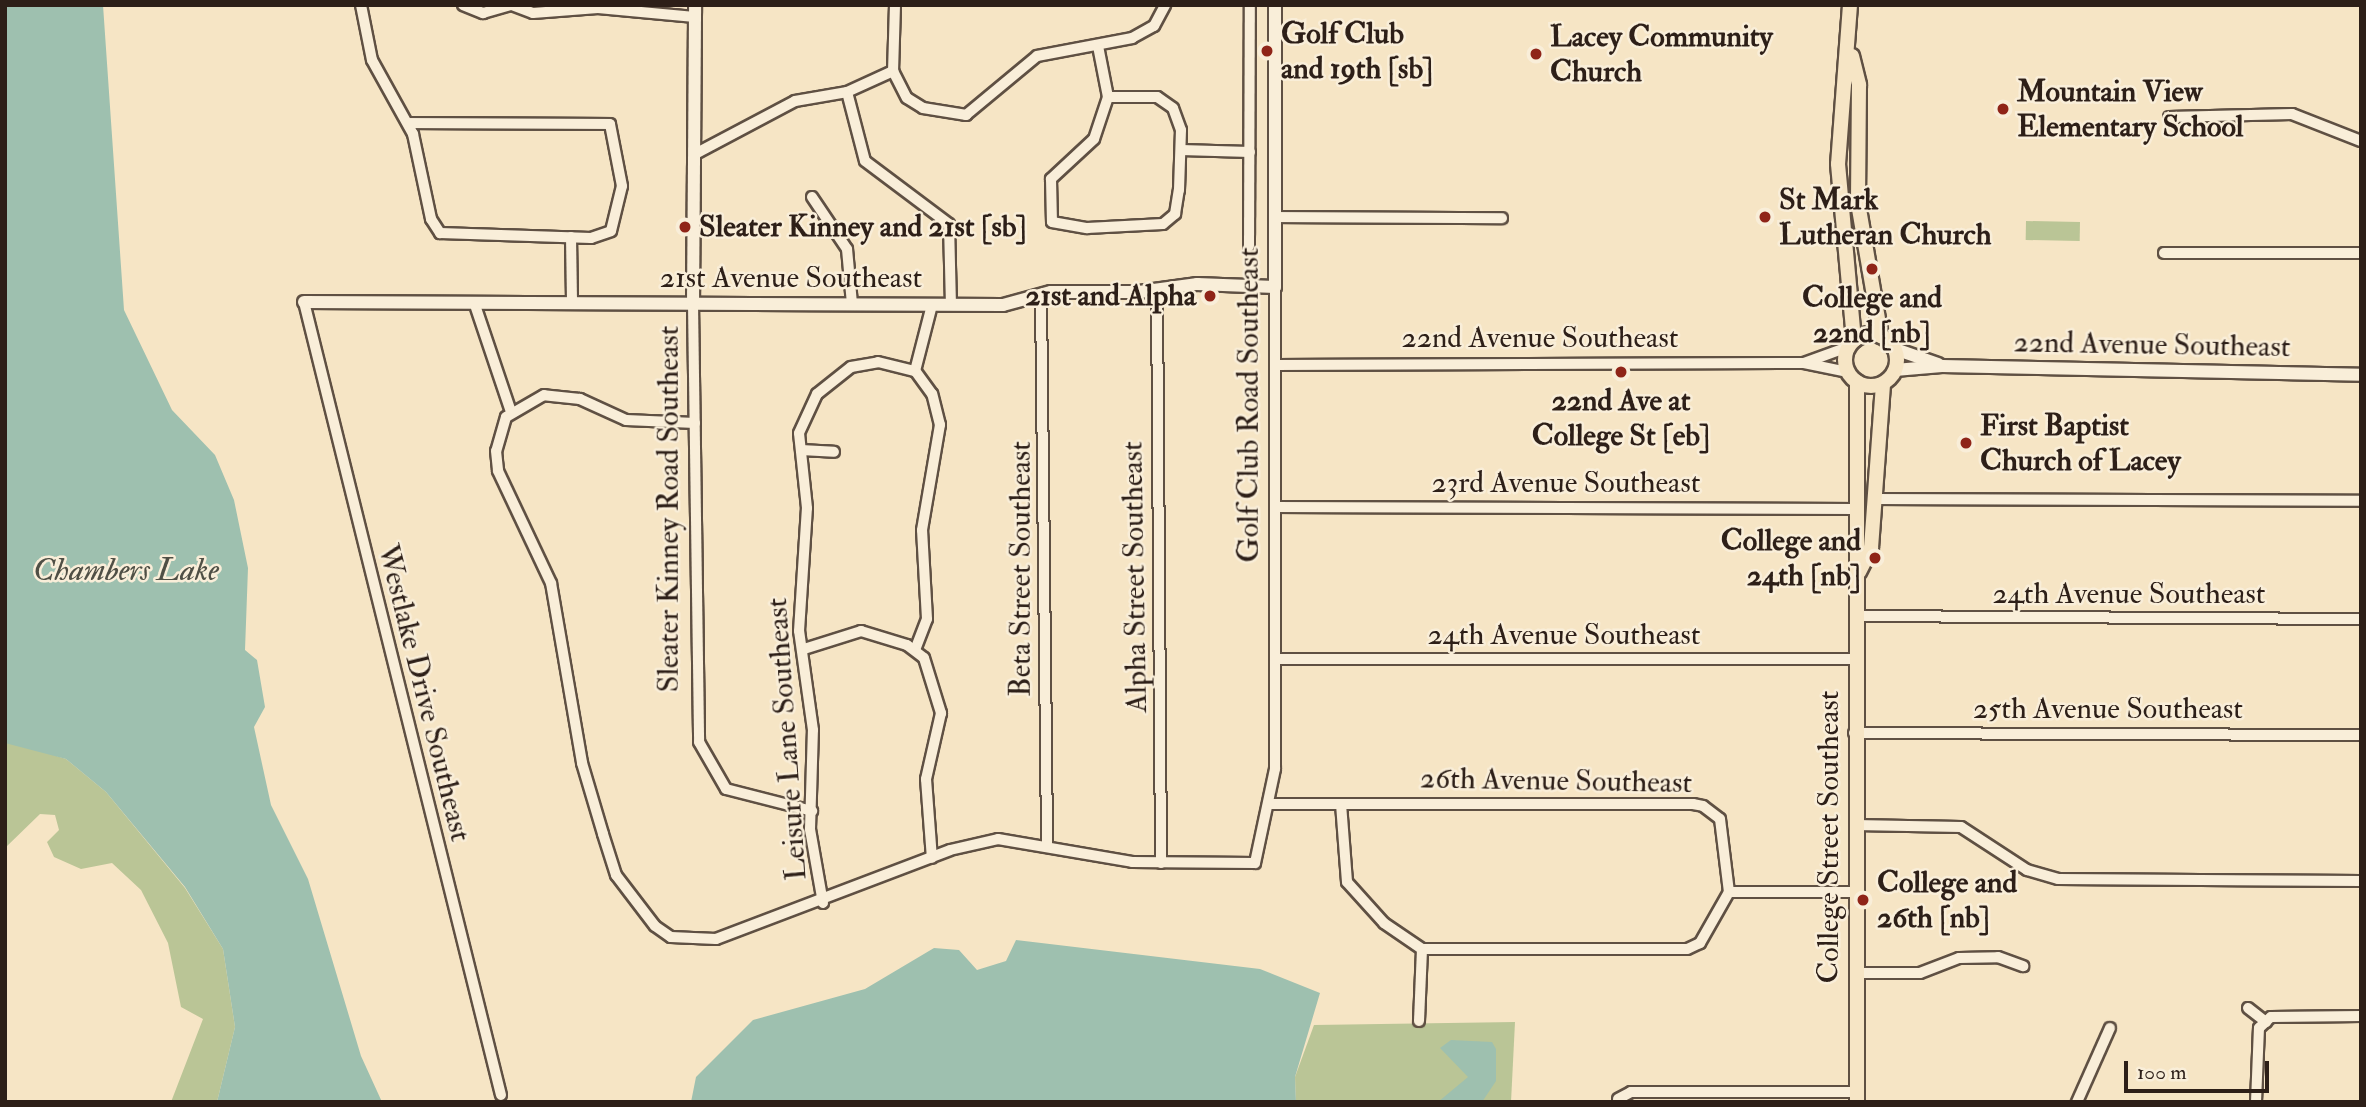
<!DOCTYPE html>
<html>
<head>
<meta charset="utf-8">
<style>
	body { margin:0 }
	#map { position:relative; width:2366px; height:1107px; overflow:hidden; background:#f6e5c5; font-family:"IM FELL Double Pica",serif }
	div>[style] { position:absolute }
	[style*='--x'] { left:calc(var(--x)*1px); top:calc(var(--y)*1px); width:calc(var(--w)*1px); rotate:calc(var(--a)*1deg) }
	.green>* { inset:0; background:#bac596; transform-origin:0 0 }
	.water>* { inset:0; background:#9ec0af }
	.roads { filter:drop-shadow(2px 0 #5f5043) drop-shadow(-2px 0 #5f5043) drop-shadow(0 2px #5f5043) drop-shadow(0 -2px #5f5043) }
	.minor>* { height:10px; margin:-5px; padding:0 5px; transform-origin:5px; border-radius:5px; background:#f9eed9 }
	.tertiary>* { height:12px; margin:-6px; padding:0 6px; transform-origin:6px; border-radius:6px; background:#f9eed9 }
	.primary>* { height:14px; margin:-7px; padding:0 7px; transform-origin:7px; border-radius:7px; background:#f6e5c5 }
	.primary>.ring { margin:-7px; padding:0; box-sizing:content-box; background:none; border:14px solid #f6e5c5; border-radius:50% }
	.dots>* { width:19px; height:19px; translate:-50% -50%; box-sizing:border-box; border:4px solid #f9eed9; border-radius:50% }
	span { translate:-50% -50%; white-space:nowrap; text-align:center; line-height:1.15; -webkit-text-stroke:5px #f9eed9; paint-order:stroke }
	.poi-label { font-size:30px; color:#2d1f18; font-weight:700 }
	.left { translate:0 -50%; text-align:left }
	.right { translate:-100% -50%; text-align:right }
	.street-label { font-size:30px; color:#2d1f18 }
	.water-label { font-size:32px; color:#4f4f45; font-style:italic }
	.frame { position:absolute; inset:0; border:7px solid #2d1f18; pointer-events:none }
	.scale { position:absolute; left:2124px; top:1061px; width:145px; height:32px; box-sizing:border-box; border:4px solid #2d1f18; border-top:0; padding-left:9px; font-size:21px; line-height:24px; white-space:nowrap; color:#2d1f18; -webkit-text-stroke:5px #f9eed9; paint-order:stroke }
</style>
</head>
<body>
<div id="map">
	<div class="green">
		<i style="left:2026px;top:221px;width:54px;height:19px;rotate:1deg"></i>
		<i style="clip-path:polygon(13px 742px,66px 759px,106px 792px,185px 888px,223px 949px,235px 1027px,217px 1102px,171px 1102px,203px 1019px,181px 1007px,168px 943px,141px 890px,112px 863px,81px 869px,54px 857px,47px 842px,59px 830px,55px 815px,40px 814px,5px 848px,5px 743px)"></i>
		<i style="clip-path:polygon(1515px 1022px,1511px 1102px,1296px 1102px,1295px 1077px,1314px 1025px)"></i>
	</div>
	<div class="water">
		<i style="clip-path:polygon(5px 5px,103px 5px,124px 310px,172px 410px,215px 455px,234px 500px,248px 568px,245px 650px,257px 660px,265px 707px,254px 727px,271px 805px,308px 879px,361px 1056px,382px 1102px,217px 1102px,235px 1027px,223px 949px,185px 887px,106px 792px,66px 759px,5px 743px)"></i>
		<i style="clip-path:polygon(1016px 940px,1260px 969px,1320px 993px,1295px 1077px,1296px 1102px,691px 1102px,696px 1077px,753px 1020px,865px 989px,934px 948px,959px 950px,977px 970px,1006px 961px)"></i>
		<i style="clip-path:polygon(1451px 1040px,1492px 1042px,1496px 1049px,1496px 1081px,1482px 1102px,1438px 1102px,1468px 1077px,1440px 1048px)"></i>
	</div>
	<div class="roads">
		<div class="minor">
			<i style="--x:361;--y:5;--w:56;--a:78.7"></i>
			<i style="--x:372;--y:60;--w:85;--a:61"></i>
			<i style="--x:413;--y:134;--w:87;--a:78"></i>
			<i style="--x:431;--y:219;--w:17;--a:57"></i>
			<i style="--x:440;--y:233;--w:151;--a:1.9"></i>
			<i style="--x:591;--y:238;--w:21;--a:-19"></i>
			<i style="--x:611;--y:231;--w:46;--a:-76.3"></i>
			<i style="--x:622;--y:186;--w:63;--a:-101"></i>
			<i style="--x:610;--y:124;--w:202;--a:-179.7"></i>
			<i style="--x:463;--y:5;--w:22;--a:22"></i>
			<i style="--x:483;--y:13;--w:29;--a:-16"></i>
			<i style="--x:512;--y:5;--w:22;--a:21"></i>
			<i style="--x:533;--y:13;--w:65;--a:-4.4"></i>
			<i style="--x:598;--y:8;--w:97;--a:5.3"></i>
			<i style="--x:895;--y:5;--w:66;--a:91.7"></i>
			<i style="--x:893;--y:71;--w:30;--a:63"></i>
			<i style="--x:907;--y:98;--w:19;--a:32"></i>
			<i style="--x:923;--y:108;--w:44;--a:9.2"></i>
			<i style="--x:966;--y:115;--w:92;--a:-39.7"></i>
			<i style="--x:1037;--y:56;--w:97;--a:-10.7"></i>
			<i style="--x:1132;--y:38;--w:25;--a:-29"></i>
			<i style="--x:1154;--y:26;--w:24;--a:-62"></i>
			<i style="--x:1098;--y:46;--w:52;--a:78.9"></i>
			<i style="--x:1108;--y:97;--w:44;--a:108.4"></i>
			<i style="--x:1094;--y:139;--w:59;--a:137.1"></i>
			<i style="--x:1051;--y:179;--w:43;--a:88.7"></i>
			<i style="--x:1052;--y:222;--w:36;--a:10"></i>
			<i style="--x:1087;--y:228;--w:76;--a:-3"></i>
			<i style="--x:1163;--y:224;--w:16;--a:-40"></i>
			<i style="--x:1175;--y:214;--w:24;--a:-81"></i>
			<i style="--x:1179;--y:190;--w:60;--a:-88.1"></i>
			<i style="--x:1181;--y:130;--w:23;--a:-110"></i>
			<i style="--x:1173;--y:108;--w:19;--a:-145"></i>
			<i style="--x:1157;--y:97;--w:49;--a:180"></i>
			<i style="--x:847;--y:92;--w:71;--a:75.4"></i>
			<i style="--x:865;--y:161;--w:105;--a:36.9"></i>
			<i style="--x:949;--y:224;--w:81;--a:88.6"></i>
			<i style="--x:2169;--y:117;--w:123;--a:-1.4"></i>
			<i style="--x:2292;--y:114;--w:74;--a:21.4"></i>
			<i style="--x:1181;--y:150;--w:69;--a:1.7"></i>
			<i style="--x:695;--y:154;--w:113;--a:-27.9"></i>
			<i style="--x:795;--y:101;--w:53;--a:-9.8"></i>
			<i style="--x:847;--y:92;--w:51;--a:-24.5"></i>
			<i style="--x:812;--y:197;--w:63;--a:56.1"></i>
			<i style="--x:847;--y:249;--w:55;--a:84.8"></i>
			<i style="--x:1275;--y:217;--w:227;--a:0.3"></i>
			<i style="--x:571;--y:237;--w:67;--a:89.1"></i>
			<i style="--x:1249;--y:246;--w:239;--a:-89.8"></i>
			<i style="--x:2164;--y:253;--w:197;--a:0"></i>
			<i style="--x:1157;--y:290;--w:573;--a:89.6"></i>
			<i style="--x:1041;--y:294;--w:550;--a:89.37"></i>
			<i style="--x:304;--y:302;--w:817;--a:76.05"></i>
			<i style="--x:474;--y:302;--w:116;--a:71.4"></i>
			<i style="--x:693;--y:304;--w:438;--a:89.2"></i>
			<i style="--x:699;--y:742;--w:54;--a:60.1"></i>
			<i style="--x:726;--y:789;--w:89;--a:14.3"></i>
			<i style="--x:1804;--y:363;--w:47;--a:-20"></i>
			<i style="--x:1275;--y:365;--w:529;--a:-0.22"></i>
			<i style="--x:1804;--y:363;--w:45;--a:11.6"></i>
			<i style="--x:915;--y:371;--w:68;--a:-75.6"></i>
			<i style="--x:695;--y:423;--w:69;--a:-177.5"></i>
			<i style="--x:626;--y:420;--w:51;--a:-155.5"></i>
			<i style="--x:580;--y:399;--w:36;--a:-174"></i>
			<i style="--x:544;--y:395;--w:44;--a:149.9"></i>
			<i style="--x:506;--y:417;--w:35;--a:106"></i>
			<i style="--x:496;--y:451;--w:20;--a:84"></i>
			<i style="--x:498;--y:471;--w:124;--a:64.7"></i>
			<i style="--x:551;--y:583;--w:183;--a:80.2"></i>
			<i style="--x:582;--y:763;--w:74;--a:73.5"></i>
			<i style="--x:603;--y:834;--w:43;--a:72.4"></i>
			<i style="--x:616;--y:875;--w:64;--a:52.6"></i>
			<i style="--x:655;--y:926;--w:19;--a:35"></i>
			<i style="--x:671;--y:937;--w:45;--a:2.5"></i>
			<i style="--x:716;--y:939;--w:250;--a:-20.8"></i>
			<i style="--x:950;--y:850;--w:49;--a:-12.9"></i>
			<i style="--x:998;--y:839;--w:136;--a:9.7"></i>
			<i style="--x:1132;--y:862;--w:123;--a:0.5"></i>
			<i style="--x:1255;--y:863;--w:96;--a:-78"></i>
			<i style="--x:1275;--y:769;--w:482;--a:-90"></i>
			<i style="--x:801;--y:450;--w:33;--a:3"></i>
			<i style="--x:1874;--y:499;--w:487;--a:0.2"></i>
			<i style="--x:1275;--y:507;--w:583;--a:0.2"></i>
			<i style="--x:1856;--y:616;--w:505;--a:0.34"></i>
			<i style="--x:804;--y:649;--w:60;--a:-17.5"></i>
			<i style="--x:861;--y:631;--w:48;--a:16.9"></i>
			<i style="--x:907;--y:645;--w:21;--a:37"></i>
			<i style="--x:924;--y:658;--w:58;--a:72.8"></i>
			<i style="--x:941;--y:713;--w:68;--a:102.8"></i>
			<i style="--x:926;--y:779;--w:79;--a:85.7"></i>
			<i style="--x:915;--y:650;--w:33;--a:-69"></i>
			<i style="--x:927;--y:619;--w:89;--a:-93.2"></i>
			<i style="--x:922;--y:530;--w:107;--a:-80.3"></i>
			<i style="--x:940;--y:425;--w:32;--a:-104"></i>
			<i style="--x:932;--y:394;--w:29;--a:-126"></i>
			<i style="--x:1275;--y:659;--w:579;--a:0"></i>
			<i style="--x:1854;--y:733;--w:507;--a:0.23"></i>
			<i style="--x:1270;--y:804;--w:423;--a:0"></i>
			<i style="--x:1693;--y:804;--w:10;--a:11"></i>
			<i style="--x:1703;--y:806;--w:21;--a:37"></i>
			<i style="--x:1720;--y:819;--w:74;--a:83"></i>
			<i style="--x:1729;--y:892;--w:59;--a:119.6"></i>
			<i style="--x:1700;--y:943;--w:14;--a:155"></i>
			<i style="--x:1687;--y:949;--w:265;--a:180"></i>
			<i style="--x:1422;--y:949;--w:46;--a:-145.6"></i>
			<i style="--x:1384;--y:923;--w:55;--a:-132.1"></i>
			<i style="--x:1347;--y:882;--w:78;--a:-94.4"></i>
			<i style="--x:1855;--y:825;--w:106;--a:1.1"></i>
			<i style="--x:1961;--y:827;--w:79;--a:33.1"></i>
			<i style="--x:2027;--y:870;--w:32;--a:16"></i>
			<i style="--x:2058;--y:879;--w:303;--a:0.4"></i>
			<i style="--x:1729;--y:892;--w:126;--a:0"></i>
			<i style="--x:823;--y:903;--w:75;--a:-100"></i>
			<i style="--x:810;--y:829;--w:99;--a:-88.3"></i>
			<i style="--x:813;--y:730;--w:100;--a:-98"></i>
			<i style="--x:799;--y:631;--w:123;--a:-86.3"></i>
			<i style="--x:807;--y:508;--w:75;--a:-96.1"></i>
			<i style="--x:799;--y:433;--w:43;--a:-65.2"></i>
			<i style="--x:817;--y:394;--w:43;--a:-38.5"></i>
			<i style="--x:851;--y:367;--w:27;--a:-10"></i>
			<i style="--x:878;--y:362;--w:38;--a:14"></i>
			<i style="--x:1855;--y:973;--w:65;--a:0"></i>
			<i style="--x:1920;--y:973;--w:42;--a:-21"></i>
			<i style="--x:1959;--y:958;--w:39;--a:-1"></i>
			<i style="--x:1998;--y:957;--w:27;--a:20"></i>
			<i style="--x:2248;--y:1008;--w:23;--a:38"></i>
			<i style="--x:1419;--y:1021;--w:72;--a:-87.6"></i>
			<i style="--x:1618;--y:1099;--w:15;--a:-28"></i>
			<i style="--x:1631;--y:1092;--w:225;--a:0"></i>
			<i style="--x:2077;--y:1102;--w:81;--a:-66"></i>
			<i style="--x:2256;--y:1102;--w:74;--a:-87.7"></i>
			<i style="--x:2259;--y:1028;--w:16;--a:-43"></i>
			<i style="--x:2271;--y:1017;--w:90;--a:-0.6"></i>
		</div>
		<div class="tertiary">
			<i style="--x:304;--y:302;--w:699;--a:0.25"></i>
			<i style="--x:1003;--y:305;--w:50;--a:-15.2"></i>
			<i style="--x:1051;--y:292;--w:88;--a:0"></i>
			<i style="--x:1139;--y:292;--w:59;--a:-7.9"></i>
			<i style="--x:1197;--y:284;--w:78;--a:2.2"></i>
			<i style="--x:1275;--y:287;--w:282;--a:-90"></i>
			<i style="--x:693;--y:304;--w:299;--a:-89.6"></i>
			<i style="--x:1895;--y:349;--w:46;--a:19.2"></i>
			<i style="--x:1895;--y:370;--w:47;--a:-4.9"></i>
			<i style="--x:1942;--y:366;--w:419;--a:1.2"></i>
		</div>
		<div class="primary">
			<i style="--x:1850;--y:5;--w:159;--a:94.3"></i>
			<i style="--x:1838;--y:164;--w:177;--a:84.8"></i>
			<i style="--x:1852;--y:56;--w:30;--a:76"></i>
			<i style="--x:1859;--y:85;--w:118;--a:90.5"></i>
			<i style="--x:1858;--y:203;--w:135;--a:80.2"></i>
			<i class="ring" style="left:1845px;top:334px;width:38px;height:38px"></i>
			<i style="--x:1857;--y:382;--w:720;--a:90"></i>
			<i style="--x:1859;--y:572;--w:27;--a:-63"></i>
			<i style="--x:1871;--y:548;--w:164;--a:-85.8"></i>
		</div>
	</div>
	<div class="dots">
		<i style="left:1267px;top:51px;background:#8f2418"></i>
		<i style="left:1536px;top:54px;background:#8f2418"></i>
		<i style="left:2003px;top:109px;background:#8f2418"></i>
		<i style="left:1765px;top:217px;background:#8f2418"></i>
		<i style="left:685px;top:227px;background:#8f2418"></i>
		<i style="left:1872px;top:269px;background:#8f2418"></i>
		<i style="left:1210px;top:296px;background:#8f2418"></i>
		<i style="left:1621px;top:372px;background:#8f2418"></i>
		<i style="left:1966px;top:443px;background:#8f2418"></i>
		<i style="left:1875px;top:558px;background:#8f2418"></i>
		<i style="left:1863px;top:900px;background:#8f2418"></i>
	</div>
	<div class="poi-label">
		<span class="left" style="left:1281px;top:51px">Golf Club<br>and 19th [sb]</span>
		<span class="left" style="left:1550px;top:54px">Lacey Community<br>Church</span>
		<span class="left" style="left:2017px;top:109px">Mountain View<br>Elementary School</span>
		<span class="left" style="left:1779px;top:217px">St Mark<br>Lutheran Church</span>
		<span class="left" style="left:699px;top:227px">Sleater Kinney and 21st [sb]</span>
		<span class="right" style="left:1196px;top:296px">21st and Alpha</span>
		<span style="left:1872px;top:315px">College and<br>22nd [nb]</span>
		<span style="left:1621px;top:418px">22nd Ave at<br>College St [eb]</span>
		<span class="left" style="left:1980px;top:443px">First Baptist<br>Church of Lacey</span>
		<span class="right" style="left:1861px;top:558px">College and<br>24th [nb]</span>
		<span class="left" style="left:1877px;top:900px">College and<br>26th [nb]</span>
	</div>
	<div class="street-label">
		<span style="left:791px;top:278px">21st Avenue Southeast</span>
		<span style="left:1540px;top:338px">22nd Avenue Southeast</span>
		<span style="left:2152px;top:345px;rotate:1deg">22nd Avenue Southeast</span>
		<span style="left:1249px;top:405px;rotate:-90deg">Golf Club Road Southeast</span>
		<span style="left:1566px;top:483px">23rd Avenue Southeast</span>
		<span style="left:669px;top:509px;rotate:-90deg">Sleater Kinney Road Southeast</span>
		<span style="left:1021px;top:569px;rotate:-90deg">Beta Street Southeast</span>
		<span style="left:1135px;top:577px;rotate:-91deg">Alpha Street Southeast</span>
		<span style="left:2129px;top:594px">24th Avenue Southeast</span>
		<span style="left:1564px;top:635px">24th Avenue Southeast</span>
		<span style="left:424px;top:693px;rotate:76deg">Westlake Drive Southeast</span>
		<span style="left:2108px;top:709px">25th Avenue Southeast</span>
		<span style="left:787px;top:739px;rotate:-94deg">Leisure Lane Southeast</span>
		<span style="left:1556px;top:781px;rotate:1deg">26th Avenue Southeast</span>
		<span style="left:1829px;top:837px;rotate:-90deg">College Street Southeast</span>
	</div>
	<div class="water-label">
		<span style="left:126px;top:570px">Chambers Lake</span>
	</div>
	<div class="frame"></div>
	<div class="scale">100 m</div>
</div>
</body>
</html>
